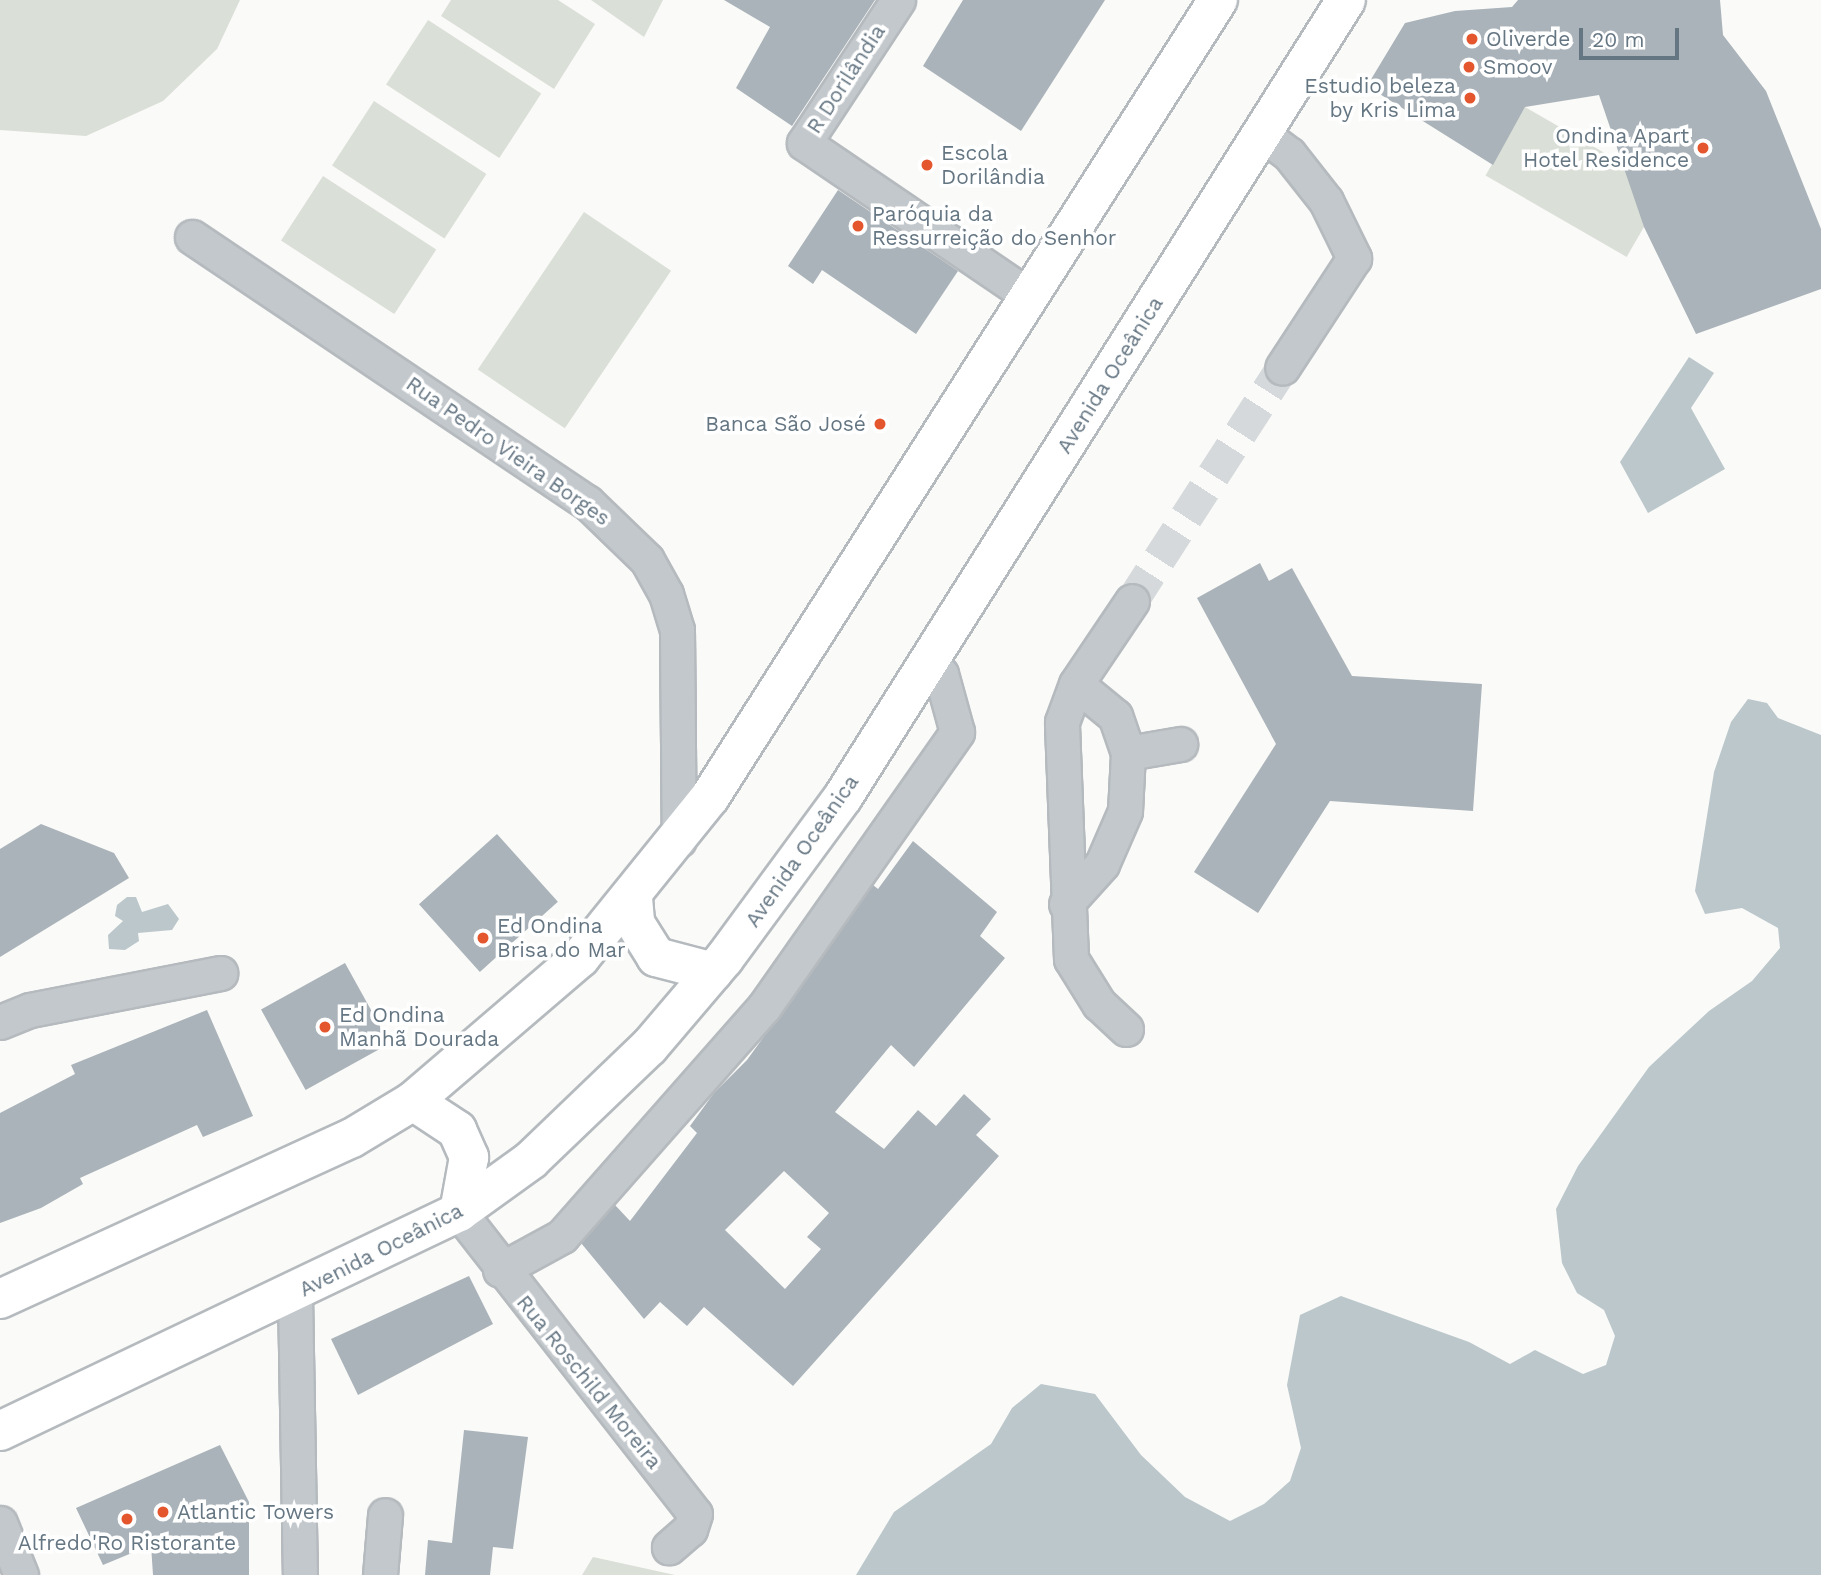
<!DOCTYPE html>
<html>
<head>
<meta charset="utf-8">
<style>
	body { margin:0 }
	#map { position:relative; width:1821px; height:1575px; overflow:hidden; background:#fafaf8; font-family:"Work Sans",sans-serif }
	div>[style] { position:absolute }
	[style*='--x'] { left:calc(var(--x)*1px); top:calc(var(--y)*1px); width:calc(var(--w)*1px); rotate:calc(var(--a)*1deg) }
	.green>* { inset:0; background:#dadfd7; transform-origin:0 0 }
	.water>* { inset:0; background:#bbc7cb }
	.building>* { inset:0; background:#aab3b9; transform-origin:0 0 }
	.minor-tunnel>* { height:33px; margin-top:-16.5px; transform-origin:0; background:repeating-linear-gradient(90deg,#d5d9db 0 33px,transparent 0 50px) }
	.roads { filter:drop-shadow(2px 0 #b5babe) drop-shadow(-2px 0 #b5babe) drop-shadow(0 2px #b5babe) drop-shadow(0 -2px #b5babe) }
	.minor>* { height:33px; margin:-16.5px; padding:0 16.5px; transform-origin:16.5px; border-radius:16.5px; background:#c3c8cc }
	.major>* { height:38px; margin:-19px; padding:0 19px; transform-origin:19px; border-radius:19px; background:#fff }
	.dots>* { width:19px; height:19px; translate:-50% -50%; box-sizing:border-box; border:4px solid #fff; border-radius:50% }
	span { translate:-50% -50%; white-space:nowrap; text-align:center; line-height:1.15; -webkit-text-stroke:7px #fff; paint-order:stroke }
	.poi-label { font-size:21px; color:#657683 }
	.left { translate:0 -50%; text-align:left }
	.right { translate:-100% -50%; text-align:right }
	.street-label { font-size:21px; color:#657683 }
	.scale { position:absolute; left:1579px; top:28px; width:100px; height:32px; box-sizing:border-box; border:4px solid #657683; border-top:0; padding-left:9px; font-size:21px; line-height:24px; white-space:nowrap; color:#657683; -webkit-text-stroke:5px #fff; paint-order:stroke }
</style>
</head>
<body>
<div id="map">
	<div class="green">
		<i style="clip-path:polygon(0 0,240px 0,217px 49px,163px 101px,86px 136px,0 130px)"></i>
		<i style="clip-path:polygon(451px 0,558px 0,595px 24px,554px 89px,441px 16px)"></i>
		<i style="clip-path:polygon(591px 0,663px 0,644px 37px)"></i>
		<i style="left:428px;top:20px;width:135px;height:77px;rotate:33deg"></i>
		<i style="left:374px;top:101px;width:134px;height:77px;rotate:33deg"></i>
		<i style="left:1525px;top:107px;width:163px;height:79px;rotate:30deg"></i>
		<i style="left:323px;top:176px;width:135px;height:77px;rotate:33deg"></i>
		<i style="left:584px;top:212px;width:105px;height:190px;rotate:34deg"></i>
		<i style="clip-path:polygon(593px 1557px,675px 1575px,582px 1575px)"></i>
	</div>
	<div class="water">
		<i style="clip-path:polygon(1689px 357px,1714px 373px,1691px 408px,1725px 469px,1648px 513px,1620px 462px)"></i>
		<i style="clip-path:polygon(1748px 699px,1767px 703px,1778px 718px,1821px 735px,1821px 1575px,856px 1575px,894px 1512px,991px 1444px,1012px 1408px,1041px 1384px,1095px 1394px,1141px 1455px,1185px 1497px,1230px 1521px,1264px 1504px,1290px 1481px,1301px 1448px,1287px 1385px,1300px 1315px,1341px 1296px,1469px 1342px,1510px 1364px,1535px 1350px,1583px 1374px,1606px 1365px,1615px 1336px,1604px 1310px,1577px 1293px,1562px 1263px,1556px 1209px,1578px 1166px,1649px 1067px,1709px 1011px,1752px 981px,1780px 948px,1778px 928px,1742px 908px,1705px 914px,1695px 891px,1714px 772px,1731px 722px)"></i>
		<i style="clip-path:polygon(127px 897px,136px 897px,142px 912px,168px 904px,179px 919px,172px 930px,138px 933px,139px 941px,125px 950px,109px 949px,108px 935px,123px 921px,115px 916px,117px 905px)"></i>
	</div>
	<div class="building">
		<i style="clip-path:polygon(724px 0,875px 0,792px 126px,736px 88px,770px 27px)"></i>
		<i style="clip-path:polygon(963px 0,1105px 0,1021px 131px,923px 66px)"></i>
		<i style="clip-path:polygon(1518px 0,1720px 0,1723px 35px,1766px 91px,1821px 229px,1821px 289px,1696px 334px,1644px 227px,1599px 95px,1525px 107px,1493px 165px,1367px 86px,1405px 23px,1455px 11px,1512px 7px)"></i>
		<i style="clip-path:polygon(838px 190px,958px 271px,916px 334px,822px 270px,813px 284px,788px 266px)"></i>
		<i style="clip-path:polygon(1260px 563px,1269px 581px,1292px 568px,1352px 676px,1482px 684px,1473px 811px,1330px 801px,1258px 913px,1194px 872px,1276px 744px,1197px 598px)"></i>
		<i style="clip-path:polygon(41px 824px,114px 853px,129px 878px,0 957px,0 849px)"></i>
		<i style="left:497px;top:834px;width:91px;height:105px;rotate:48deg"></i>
		<i style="clip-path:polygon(evenodd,913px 841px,997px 912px,980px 936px,1005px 958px,914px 1067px,891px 1045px,835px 1112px,884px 1149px,918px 1110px,936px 1126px,964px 1094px,991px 1119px,976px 1135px,999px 1156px,793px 1386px,704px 1307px,687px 1326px,660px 1302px,644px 1319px,581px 1243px,615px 1205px,630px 1221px,697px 1133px,690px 1126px,714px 1093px,747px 1060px,873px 885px,878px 889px,913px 841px,784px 1171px,829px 1213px,807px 1237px,821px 1249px,785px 1289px,725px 1230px,784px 1171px)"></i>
		<i style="left:345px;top:963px;width:92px;height:96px;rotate:61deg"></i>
		<i style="clip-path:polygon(207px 1010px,253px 1116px,203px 1137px,197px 1125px,80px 1178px,83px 1184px,41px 1208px,0 1223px,0 1113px,75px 1074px,71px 1065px)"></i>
		<i style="clip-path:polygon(469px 1276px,493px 1324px,358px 1395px,331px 1339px)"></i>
		<i style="clip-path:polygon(464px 1430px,528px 1437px,513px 1549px,493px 1547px,490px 1575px,425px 1575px,428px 1540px,452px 1543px)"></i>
		<i style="clip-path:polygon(220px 1445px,249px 1502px,249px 1575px,153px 1575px,151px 1545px,103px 1565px,76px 1508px)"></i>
	</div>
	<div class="minor-tunnel">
		<i style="--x:1132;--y:601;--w:277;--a:-57.2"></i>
	</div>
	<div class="roads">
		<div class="minor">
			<i style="--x:898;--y:0;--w:171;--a:123.3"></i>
			<i style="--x:804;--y:143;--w:271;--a:34.2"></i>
			<i style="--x:1261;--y:133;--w:35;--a:37"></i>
			<i style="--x:1289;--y:154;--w:60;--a:51.8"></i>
			<i style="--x:1326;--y:201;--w:64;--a:63.8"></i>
			<i style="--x:1354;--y:258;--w:131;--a:123.2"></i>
			<i style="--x:192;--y:237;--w:476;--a:33.9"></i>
			<i style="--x:587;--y:502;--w:83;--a:44"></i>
			<i style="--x:647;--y:560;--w:39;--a:61"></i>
			<i style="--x:666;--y:594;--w:38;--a:73"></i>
			<i style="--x:677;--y:630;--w:210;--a:89.5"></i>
			<i style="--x:1128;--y:753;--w:53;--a:-9.8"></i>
			<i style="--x:1066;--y:904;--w:54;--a:-48"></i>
			<i style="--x:1102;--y:864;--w:58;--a:-66.5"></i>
			<i style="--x:1125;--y:811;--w:58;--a:-87"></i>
			<i style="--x:1128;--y:753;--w:39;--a:-109"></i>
			<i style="--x:1115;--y:716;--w:50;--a:-140.6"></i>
			<i style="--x:0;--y:1022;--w:32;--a:-22"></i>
			<i style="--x:30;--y:1010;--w:194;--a:-11"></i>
			<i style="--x:1126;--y:1029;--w:37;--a:-137"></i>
			<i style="--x:1099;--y:1004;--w:53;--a:-121.9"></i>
			<i style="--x:1071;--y:959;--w:237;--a:-92.2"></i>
			<i style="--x:1062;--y:722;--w:40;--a:-69.8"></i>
			<i style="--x:1076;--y:684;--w:100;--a:-56"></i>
			<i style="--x:459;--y:1212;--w:383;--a:52"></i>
			<i style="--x:695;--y:1514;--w:16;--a:108"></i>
			<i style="--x:690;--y:1529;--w:28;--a:139"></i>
			<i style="--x:500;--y:1270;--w:71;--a:-28.7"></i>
			<i style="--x:562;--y:1236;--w:305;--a:-48.6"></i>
			<i style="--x:764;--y:1007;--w:336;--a:-54.9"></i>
			<i style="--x:957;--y:732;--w:60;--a:-105.4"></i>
			<i style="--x:941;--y:674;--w:18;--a:-128"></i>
			<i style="--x:295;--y:1294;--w:281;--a:89"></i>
			<i style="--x:0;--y:1523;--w:56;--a:68"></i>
			<i style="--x:380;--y:1575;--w:60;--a:-85.2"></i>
		</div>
		<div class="major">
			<i style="--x:633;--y:898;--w:25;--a:85"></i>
			<i style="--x:635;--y:923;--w:40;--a:58"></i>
			<i style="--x:656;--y:957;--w:59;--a:14.7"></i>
			<i style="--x:413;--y:1101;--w:53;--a:33.4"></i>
			<i style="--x:457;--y:1130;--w:30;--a:66"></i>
			<i style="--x:469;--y:1157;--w:56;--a:100.3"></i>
			<i style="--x:0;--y:1299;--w:387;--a:-24.6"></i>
			<i style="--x:352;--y:1138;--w:71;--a:-31.2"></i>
			<i style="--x:413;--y:1101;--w:220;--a:-40.6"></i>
			<i style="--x:580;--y:958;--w:207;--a:-51.1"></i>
			<i style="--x:710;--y:797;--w:945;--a:-57.49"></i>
			<i style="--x:0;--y:1431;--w:509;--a:-25.51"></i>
			<i style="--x:459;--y:1212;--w:89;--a:-35.8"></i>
			<i style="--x:531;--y:1160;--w:163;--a:-43.8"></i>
			<i style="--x:649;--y:1047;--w:116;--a:-49.6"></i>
			<i style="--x:724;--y:959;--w:201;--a:-53.7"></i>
			<i style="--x:843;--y:797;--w:942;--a:-57.74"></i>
		</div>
	</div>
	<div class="dots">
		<i style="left:1472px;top:39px;background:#e4572e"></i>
		<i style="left:1469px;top:67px;background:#e4572e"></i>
		<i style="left:1470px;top:98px;background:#e4572e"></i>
		<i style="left:1703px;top:148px;background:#e4572e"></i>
		<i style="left:927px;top:165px;background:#e4572e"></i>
		<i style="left:858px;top:226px;background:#e4572e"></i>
		<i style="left:880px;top:424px;background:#e4572e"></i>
		<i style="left:483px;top:938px;background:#e4572e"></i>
		<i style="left:325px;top:1027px;background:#e4572e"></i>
		<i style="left:163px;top:1512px;background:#e4572e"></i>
		<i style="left:127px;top:1519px;background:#e4572e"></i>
	</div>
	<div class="poi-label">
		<span class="left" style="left:1486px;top:39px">Oliverde</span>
		<span class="left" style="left:1483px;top:67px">Smoov</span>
		<span class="right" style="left:1456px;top:98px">Estudio beleza<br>by Kris Lima</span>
		<span class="right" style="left:1689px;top:148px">Ondina Apart<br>Hotel Residence</span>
		<span class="left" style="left:941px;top:165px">Escola<br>Dorilândia</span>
		<span class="left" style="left:872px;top:226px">Paróquia da<br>Ressurreição do Senhor</span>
		<span class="right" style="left:866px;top:424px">Banca São José</span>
		<span class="left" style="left:497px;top:938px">Ed Ondina<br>Brisa do Mar</span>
		<span class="left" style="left:339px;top:1027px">Ed Ondina<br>Manhã Dourada</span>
		<span class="left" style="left:177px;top:1512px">Atlantic Towers</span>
		<span style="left:127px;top:1543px">Alfredo'Ro Ristorante</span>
	</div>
	<div class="street-label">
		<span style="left:846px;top:79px;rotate:-57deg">R Dorilândia</span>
		<span style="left:1110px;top:375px;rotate:-58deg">Avenida Oceânica</span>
		<span style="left:508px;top:451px;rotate:35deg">Rua Pedro Vieira Borges</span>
		<span style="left:802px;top:851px;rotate:-55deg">Avenida Oceânica</span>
		<span style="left:381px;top:1250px;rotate:-27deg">Avenida Oceânica</span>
		<span style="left:589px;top:1382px;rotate:51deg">Rua Roschild Moreira</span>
	</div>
	<div class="scale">20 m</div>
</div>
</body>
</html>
